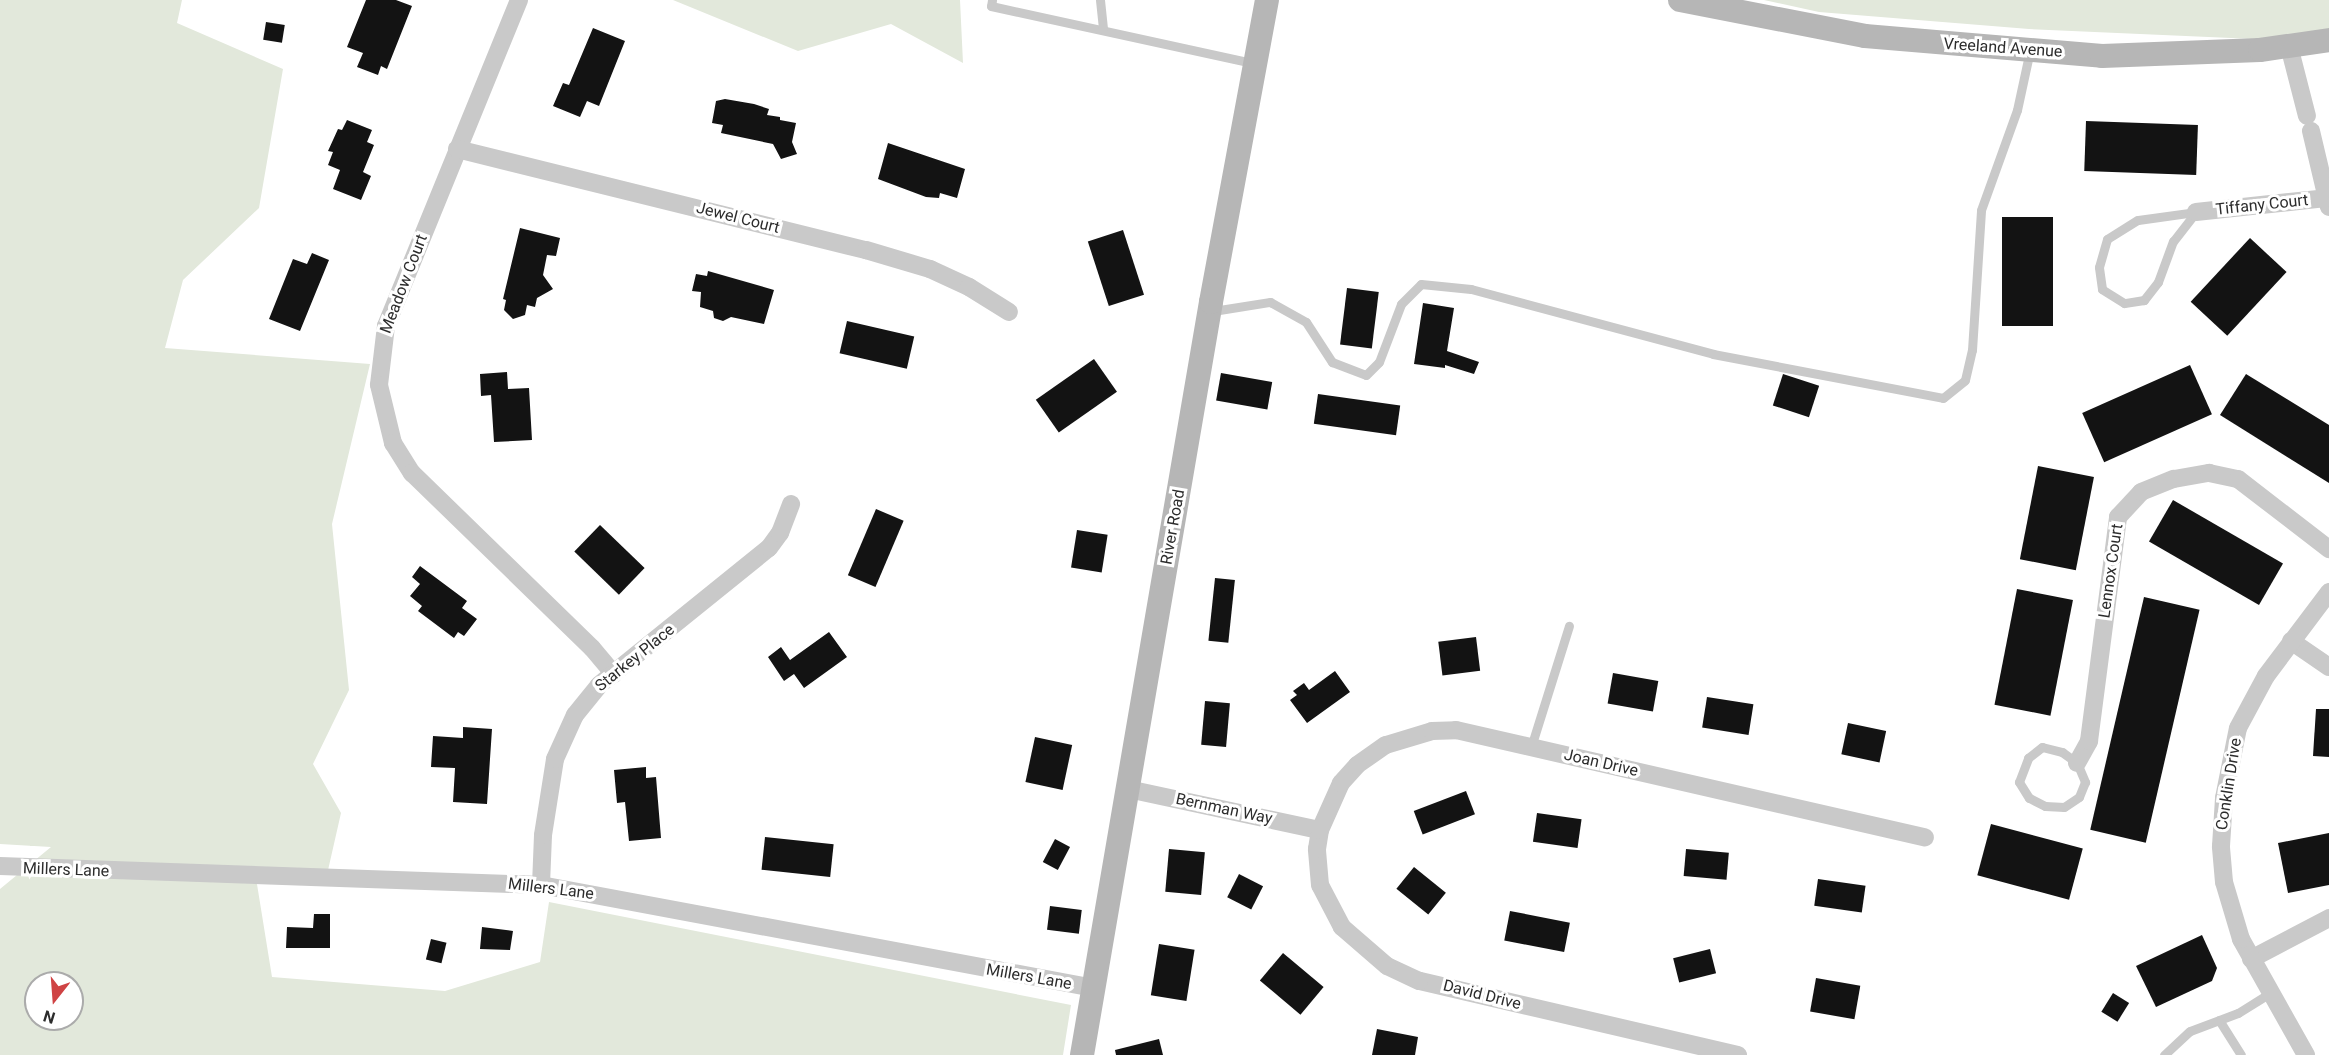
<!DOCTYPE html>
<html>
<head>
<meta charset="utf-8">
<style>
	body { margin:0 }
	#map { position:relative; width:2329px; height:1055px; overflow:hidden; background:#fff; font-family:Roboto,sans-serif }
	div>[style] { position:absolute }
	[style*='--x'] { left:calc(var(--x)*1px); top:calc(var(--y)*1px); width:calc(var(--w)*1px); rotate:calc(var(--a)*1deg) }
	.green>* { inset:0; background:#e2e8db }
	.building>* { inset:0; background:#131313; transform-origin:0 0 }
	.lane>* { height:9px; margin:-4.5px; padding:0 4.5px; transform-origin:4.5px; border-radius:4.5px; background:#c9c9c9 }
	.street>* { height:18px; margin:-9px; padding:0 9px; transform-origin:9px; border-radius:9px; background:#c9c9c9 }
	.secondary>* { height:24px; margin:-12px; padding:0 12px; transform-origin:12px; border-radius:12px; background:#b6b6b6 }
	span { translate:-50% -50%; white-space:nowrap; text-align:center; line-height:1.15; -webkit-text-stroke:6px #fff; paint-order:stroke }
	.street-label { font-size:16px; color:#2c2c2c }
	.north { position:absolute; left:24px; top:971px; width:60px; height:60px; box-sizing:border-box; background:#fff; border:2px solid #ababab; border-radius:50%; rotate:197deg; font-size:16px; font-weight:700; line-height:24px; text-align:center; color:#2c2c2c }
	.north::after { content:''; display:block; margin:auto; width:21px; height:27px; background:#cf4344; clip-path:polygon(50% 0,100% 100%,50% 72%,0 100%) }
</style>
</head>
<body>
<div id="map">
	<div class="green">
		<i style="clip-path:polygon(evenodd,0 0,182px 0,177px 23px,283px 69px,259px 208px,183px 280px,165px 348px,370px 364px,332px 524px,349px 690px,313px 764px,341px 813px,326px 879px,256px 878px,272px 977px,445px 991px,540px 962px,549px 902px,1071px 1005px,1063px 1055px,0 1055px,0 889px,51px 847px,0 844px,0 0,36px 983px,72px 983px,72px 1019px,36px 1019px,36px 983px)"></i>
		<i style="clip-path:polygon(673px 0,960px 0,963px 63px,891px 24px,798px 51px)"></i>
		<i style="clip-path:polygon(1764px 0,2329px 0,2329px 33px,2299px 41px,2029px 29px,1819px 12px)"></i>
	</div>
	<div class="building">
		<i style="clip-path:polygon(366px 0,396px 0,412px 6px,387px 69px,381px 66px,378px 75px,357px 67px,363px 53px,347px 47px)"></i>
		<i style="left:266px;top:22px;width:19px;height:18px;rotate:9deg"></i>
		<i style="clip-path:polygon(593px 28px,625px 41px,599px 106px,587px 101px,580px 117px,553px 106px,563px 83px,569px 85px)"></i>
		<i style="clip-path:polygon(725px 99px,754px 104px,769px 109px,767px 115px,780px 117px,780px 120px,796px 123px,792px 142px,797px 154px,781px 159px,773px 144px,721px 133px,723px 125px,712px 123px,716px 101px)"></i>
		<i style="clip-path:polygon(347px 120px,372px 130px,367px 142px,374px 145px,363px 172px,371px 176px,361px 200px,333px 189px,340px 170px,328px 165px,333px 152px,328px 151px,338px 129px,342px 130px)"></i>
		<i style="left:2086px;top:121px;width:112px;height:50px;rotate:2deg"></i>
		<i style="clip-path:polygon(888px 143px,965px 169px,957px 198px,940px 193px,939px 198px,926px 197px,878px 179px)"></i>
		<i style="left:2002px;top:217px;width:51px;height:109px"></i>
		<i style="clip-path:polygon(520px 228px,560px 238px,556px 256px,547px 255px,543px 275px,553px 289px,537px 298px,535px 307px,527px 305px,525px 315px,513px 319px,504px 310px,506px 300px,503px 299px)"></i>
		<i style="left:1123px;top:230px;width:68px;height:37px;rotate:72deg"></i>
		<i style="left:2250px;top:238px;width:50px;height:87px;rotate:43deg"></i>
		<i style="clip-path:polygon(312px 253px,329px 260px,300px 331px,269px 319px,293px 259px,307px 264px)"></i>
		<i style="clip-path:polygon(708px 271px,774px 290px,764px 324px,731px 317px,723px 321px,714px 318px,713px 311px,700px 307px,701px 292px,692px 291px,696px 274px,707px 276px)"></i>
		<i style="left:1347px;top:288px;width:32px;height:57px;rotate:7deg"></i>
		<i style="clip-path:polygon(1423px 303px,1454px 308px,1447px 351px,1479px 362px,1474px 374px,1445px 365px,1445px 368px,1414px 364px)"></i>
		<i style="left:847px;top:321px;width:69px;height:33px;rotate:13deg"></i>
		<i style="left:1094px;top:359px;width:40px;height:71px;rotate:55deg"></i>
		<i style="left:2190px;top:365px;width:54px;height:118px;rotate:66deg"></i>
		<i style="clip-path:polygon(507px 372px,508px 389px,529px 388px,532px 440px,494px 442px,491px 395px,481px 396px,480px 374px)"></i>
		<i style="left:1221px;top:373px;width:52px;height:28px;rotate:10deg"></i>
		<i style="left:1783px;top:374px;width:38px;height:33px;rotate:18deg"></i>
		<i style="clip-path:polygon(2246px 374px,2329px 425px,2329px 483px,2220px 415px)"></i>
		<i style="left:1318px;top:394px;width:83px;height:30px;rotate:8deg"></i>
		<i style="left:2038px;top:466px;width:57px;height:95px;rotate:11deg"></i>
		<i style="left:2173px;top:500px;width:127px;height:48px;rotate:30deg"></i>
		<i style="left:876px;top:509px;width:30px;height:72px;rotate:23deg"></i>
		<i style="left:600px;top:525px;width:62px;height:37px;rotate:44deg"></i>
		<i style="left:1077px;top:530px;width:31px;height:38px;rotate:9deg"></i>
		<i style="clip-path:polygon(420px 566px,467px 601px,462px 608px,477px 619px,464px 636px,458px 632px,454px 638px,418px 611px,422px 606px,410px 596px,420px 584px,412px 577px)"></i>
		<i style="left:1215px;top:578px;width:20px;height:63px;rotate:6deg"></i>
		<i style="left:2017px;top:589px;width:57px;height:118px;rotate:11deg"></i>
		<i style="left:2144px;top:597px;width:57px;height:239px;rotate:13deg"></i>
		<i style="clip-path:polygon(829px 632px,847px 657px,804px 688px,794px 674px,784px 681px,768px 657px,781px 647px,790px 660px)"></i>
		<i style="left:1476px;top:637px;width:34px;height:38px;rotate:83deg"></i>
		<i style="clip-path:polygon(1335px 671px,1350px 692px,1307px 723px,1290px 700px,1297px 695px,1293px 691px,1304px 683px,1309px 690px)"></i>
		<i style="left:1613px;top:673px;width:46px;height:31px;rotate:10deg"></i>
		<i style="left:1707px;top:697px;width:47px;height:31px;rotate:9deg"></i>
		<i style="left:1205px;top:701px;width:25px;height:44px;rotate:5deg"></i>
		<i style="clip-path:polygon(2316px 709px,2329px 709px,2329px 757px,2313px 756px)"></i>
		<i style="left:1848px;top:723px;width:39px;height:32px;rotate:12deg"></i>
		<i style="clip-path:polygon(463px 727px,492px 729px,487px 804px,453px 802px,455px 768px,431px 767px,433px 736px,463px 738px)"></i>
		<i style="left:1035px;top:737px;width:38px;height:46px;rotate:12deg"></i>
		<i style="clip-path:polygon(646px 767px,646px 778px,656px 777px,661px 838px,629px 841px,625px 802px,617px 803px,614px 770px)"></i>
		<i style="left:1466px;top:791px;width:25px;height:56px;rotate:69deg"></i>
		<i style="left:1537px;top:813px;width:45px;height:29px;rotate:8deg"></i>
		<i style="left:1991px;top:824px;width:95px;height:53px;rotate:15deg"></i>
		<i style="clip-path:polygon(2329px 833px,2329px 885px,2288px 893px,2278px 843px)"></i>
		<i style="left:765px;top:837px;width:69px;height:33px;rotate:6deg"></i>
		<i style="left:1055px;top:839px;width:17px;height:26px;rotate:28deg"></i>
		<i style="left:1169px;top:849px;width:36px;height:43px;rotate:5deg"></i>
		<i style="left:1686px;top:849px;width:43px;height:27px;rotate:5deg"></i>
		<i style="left:1414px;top:867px;width:41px;height:28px;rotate:39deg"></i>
		<i style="left:1239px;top:874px;width:27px;height:26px;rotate:27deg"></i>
		<i style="left:1818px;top:879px;width:48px;height:27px;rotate:8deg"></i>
		<i style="left:1050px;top:906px;width:32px;height:24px;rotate:7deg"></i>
		<i style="left:1510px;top:911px;width:61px;height:30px;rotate:11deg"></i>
		<i style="clip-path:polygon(314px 914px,330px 914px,330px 948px,286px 948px,287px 927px,313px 928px)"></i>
		<i style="clip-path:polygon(482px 927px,513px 931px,510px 950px,480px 949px)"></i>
		<i style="clip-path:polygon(2202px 935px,2217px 968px,2212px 981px,2156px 1007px,2136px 966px)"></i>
		<i style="left:431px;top:939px;width:16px;height:21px;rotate:14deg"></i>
		<i style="left:1159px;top:944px;width:36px;height:52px;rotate:9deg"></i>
		<i style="left:1710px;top:949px;width:25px;height:38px;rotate:76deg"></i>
		<i style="left:1283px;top:953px;width:53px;height:36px;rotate:40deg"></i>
		<i style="left:1816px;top:978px;width:45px;height:34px;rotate:10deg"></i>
		<i style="left:2113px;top:993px;width:19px;height:22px;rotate:32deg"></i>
		<i style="clip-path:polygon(1377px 1029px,1418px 1037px,1415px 1055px,1372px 1055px)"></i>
		<i style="clip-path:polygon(1159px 1039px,1163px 1055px,1116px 1055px,1115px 1050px)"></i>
	</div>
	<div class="lane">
		<i style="--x:992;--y:0;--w:6;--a:99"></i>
		<i style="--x:991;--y:6;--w:268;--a:12.3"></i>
		<i style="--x:1100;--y:0;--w:29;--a:84"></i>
		<i style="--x:2196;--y:212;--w:37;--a:128"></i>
		<i style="--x:2173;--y:241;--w:44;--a:110.1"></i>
		<i style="--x:2158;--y:282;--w:23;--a:128"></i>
		<i style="--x:2144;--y:300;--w:20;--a:171"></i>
		<i style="--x:2124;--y:303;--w:26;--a:-148"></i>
		<i style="--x:2102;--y:289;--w:22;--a:-98"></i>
		<i style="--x:2099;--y:267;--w:29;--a:-74"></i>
		<i style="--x:2107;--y:239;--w:36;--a:-32"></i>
		<i style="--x:2138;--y:220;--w:59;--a:-7.9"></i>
		<i style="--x:1213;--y:311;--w:58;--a:-9"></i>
		<i style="--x:1270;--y:302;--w:41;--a:29.1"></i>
		<i style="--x:1306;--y:322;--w:48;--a:57"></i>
		<i style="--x:1332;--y:362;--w:36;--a:21"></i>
		<i style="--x:1366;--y:375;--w:18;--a:-45"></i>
		<i style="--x:1379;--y:362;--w:62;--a:-69.2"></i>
		<i style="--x:1401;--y:304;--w:28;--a:-45"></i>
		<i style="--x:1421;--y:284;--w:50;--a:5.7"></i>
		<i style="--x:1471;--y:289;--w:251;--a:15"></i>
		<i style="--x:1713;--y:354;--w:234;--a:10.8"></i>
		<i style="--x:1943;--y:398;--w:28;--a:-39"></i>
		<i style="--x:1965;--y:380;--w:31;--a:-77"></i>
		<i style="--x:1972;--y:350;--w:140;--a:-86.3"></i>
		<i style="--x:1981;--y:210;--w:106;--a:-70.2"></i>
		<i style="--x:2017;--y:110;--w:61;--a:-77.8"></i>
		<i style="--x:1531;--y:747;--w:127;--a:-72.6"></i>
		<i style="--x:2042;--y:747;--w:21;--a:14"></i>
		<i style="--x:2062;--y:752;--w:19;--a:36"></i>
		<i style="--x:2077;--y:763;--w:21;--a:67"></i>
		<i style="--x:2085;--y:782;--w:16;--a:112"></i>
		<i style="--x:2079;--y:797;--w:18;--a:146"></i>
		<i style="--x:2064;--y:807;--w:19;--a:-177"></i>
		<i style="--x:2045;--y:806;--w:18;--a:-153"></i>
		<i style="--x:2029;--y:798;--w:19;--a:-122"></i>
		<i style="--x:2019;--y:782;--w:26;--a:-69"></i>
		<i style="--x:2028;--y:758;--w:18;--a:-38"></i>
		<i style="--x:2219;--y:1020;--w:41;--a:57.8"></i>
		<i style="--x:2164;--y:1055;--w:35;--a:-43"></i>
		<i style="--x:2190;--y:1031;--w:51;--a:-20.6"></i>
		<i style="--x:2238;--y:1013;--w:38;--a:-32"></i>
	</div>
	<div class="street">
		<i style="--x:519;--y:0;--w:352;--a:112.2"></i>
		<i style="--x:386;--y:326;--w:59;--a:96.8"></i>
		<i style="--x:379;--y:385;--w:60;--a:76.4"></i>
		<i style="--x:393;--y:443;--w:36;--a:58"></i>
		<i style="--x:412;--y:473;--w:251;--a:44.2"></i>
		<i style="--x:592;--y:648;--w:34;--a:50"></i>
		<i style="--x:2289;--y:46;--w:72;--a:75.6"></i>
		<i style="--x:2311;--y:131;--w:78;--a:76.7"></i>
		<i style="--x:457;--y:149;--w:421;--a:13.9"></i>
		<i style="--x:866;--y:250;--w:67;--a:16.5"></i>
		<i style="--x:930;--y:269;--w:43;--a:24.8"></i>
		<i style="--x:969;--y:287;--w:47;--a:32"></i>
		<i style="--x:2196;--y:212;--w:133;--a:-6.1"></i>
		<i style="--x:2291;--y:641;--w:46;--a:34.4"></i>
		<i style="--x:2077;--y:763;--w:25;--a:-61"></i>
		<i style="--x:2089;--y:741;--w:226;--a:-82.6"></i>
		<i style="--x:2118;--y:517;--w:34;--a:-47"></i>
		<i style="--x:2141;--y:492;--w:35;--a:-22"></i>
		<i style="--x:2174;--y:479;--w:36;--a:-10"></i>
		<i style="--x:2209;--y:473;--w:30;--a:12"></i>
		<i style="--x:2238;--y:479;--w:115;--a:37.6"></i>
		<i style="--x:1128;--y:789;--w:196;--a:12.1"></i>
		<i style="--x:0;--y:866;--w:541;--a:2.01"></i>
		<i style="--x:541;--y:885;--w:563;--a:10.55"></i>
		<i style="--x:541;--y:885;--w:50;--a:-87.7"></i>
		<i style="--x:543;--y:835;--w:77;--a:-81"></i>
		<i style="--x:555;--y:759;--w:48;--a:-65.6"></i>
		<i style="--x:575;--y:715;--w:38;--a:-51"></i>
		<i style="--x:599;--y:685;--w:218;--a:-38.9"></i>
		<i style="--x:769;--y:548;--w:19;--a:-54"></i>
		<i style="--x:780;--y:533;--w:31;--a:-69"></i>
		<i style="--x:2251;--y:959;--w:88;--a:-27.7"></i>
		<i style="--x:1738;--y:1055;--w:327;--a:-166.9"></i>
		<i style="--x:1419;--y:981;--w:35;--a:-155"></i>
		<i style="--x:1387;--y:966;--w:60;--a:-139.1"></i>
		<i style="--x:1342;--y:927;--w:47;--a:-117.6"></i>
		<i style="--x:1320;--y:885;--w:36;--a:-95"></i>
		<i style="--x:1317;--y:849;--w:19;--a:-81"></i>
		<i style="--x:1320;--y:830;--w:51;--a:-65.9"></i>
		<i style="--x:1341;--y:783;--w:24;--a:-48"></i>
		<i style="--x:1357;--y:765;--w:35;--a:-35"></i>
		<i style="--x:1386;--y:745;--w:48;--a:-16.9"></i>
		<i style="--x:1432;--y:731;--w:24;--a:-2"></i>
		<i style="--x:1456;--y:730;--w:481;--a:12.9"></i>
		<i style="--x:2306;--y:1055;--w:133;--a:-119.3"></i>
		<i style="--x:2241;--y:939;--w:59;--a:-106.6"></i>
		<i style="--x:2224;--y:882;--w:36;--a:-95"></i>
		<i style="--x:2221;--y:846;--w:48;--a:-86.4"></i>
		<i style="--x:2224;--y:798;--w:71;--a:-78.7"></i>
		<i style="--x:2238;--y:728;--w:59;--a:-61.7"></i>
		<i style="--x:2266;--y:676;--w:105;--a:-53.1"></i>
	</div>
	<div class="secondary">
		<i style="--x:1680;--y:0;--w:188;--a:11"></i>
		<i style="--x:1865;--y:36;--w:238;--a:4.8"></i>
		<i style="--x:2102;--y:56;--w:158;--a:-2.2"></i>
		<i style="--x:2260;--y:50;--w:70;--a:-8.2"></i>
		<i style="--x:1082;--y:1055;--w:764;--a:-80.28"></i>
		<i style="--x:1211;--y:302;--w:307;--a:-79.5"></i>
	</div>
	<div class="street-label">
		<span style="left:2003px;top:48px;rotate:4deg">Vreeland Avenue</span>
		<span style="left:2262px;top:205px;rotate:-6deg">Tiffany Court</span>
		<span style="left:738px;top:218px;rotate:14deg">Jewel Court</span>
		<span style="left:404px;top:284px;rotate:-69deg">Meadow Court</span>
		<span style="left:1173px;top:527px;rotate:-80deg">River Road</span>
		<span style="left:2111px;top:571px;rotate:-82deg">Lennox Court</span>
		<span style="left:635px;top:658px;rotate:-39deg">Starkey Place</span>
		<span style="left:1601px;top:763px;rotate:13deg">Joan Drive</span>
		<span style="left:2229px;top:784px;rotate:-81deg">Conklin Drive</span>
		<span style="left:1224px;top:809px;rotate:12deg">Bernman Way</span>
		<span style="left:66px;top:870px;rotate:2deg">Millers Lane</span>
		<span style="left:551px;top:889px;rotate:7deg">Millers Lane</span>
		<span style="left:1029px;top:977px;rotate:10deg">Millers Lane</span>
		<span style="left:1482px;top:995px;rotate:14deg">David Drive</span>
	</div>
	<div class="north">N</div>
</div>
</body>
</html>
